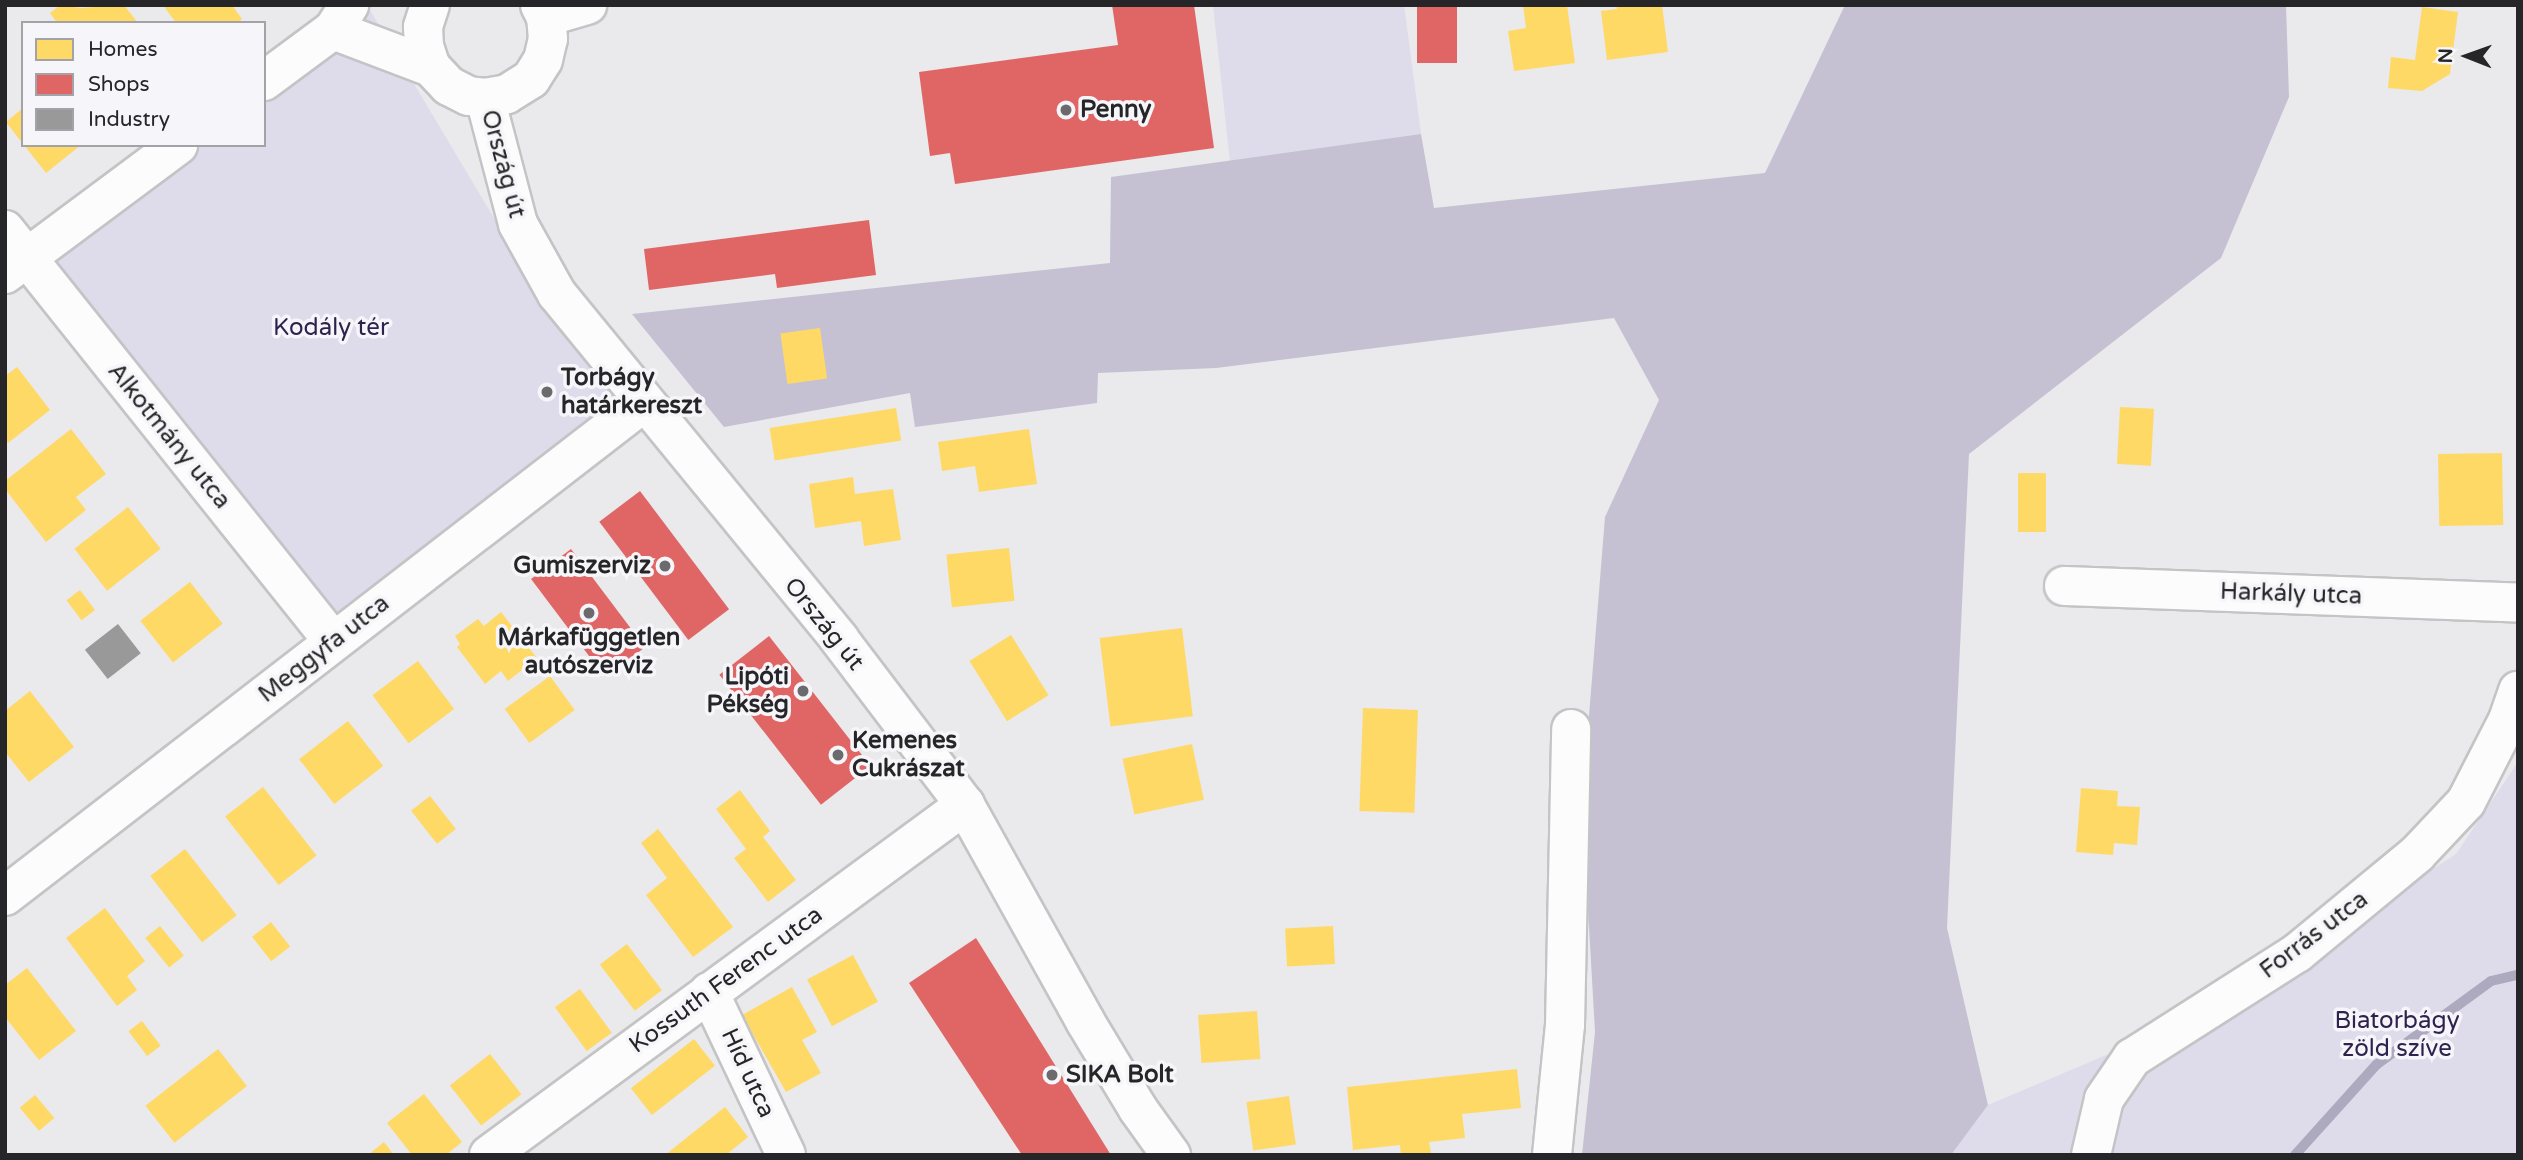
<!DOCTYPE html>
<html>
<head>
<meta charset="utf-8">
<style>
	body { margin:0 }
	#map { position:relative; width:2523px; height:1160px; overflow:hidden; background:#eae9ec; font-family:"Varela Round",sans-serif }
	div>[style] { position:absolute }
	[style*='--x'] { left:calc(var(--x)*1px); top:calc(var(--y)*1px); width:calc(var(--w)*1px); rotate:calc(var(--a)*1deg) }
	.green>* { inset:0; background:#dedbeb }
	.forest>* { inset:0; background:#c5c1d3 }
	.homes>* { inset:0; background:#ffd966; transform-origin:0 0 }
	.shops>* { inset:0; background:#e06666; transform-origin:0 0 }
	.industry>* { inset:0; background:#999; transform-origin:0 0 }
	.stream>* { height:10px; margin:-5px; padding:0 5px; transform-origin:5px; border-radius:5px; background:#ada9be }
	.roads { filter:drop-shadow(2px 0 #c4c4c6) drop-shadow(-2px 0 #c4c4c6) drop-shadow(0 2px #c4c4c6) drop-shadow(0 -2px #c4c4c6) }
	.minor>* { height:38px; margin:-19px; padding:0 19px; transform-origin:19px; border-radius:19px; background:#fcfcfc }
	.major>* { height:38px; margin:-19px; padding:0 19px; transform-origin:19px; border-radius:19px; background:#fcfcfc }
	.dots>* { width:19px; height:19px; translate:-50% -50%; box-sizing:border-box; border:4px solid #f6f6fa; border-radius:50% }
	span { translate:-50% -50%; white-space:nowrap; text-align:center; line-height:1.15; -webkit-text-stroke:7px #f6f6fa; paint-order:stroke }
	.poi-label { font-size:24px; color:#262527; font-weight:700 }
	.left { translate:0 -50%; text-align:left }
	.right { translate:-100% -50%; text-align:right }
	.street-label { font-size:24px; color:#262527 }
	.park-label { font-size:24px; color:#2f234d }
	.frame { position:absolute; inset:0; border:7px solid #262527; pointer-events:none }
	.legend { position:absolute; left:21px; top:21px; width:245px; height:126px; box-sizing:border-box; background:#f6f6fa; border:2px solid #a3a2a6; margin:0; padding:9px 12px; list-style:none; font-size:21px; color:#262527 }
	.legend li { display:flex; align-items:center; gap:14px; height:35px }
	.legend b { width:35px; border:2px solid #a3a2a6 }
	.north { position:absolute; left:2432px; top:21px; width:70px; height:70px; -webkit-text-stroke:5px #f6f6fa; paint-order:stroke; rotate:271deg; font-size:19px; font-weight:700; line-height:28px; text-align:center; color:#262527 }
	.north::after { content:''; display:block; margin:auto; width:24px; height:32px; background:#262527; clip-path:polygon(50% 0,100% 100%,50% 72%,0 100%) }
</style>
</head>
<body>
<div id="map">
	<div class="green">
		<i style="clip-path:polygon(367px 5px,554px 319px,643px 403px,333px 641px,27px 258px,178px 145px,264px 145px,264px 81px)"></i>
		<i style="clip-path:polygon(1213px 5px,1404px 5px,1421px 134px,1230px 162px)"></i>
		<i style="clip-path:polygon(2518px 762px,2518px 1155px,1951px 1155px,1988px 1105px,2222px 1006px,2456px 854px)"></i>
	</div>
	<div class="forest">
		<i style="clip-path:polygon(1845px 5px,2286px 5px,2289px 97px,2221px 258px,1969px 454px,1947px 928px,1988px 1105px,1951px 1155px,1582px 1155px,1595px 1032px,1582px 803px,1605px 517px,1659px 400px,1614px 318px,1216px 368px,1098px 373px,1097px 403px,915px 427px,910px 393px,724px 427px,632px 314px,1110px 263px,1111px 177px,1421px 134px,1434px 208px,1765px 173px)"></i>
	</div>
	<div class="homes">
		<i style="clip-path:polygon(60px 5px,81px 8px,124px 5px,138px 23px,57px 23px,50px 13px)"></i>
		<i style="clip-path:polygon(163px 5px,232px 5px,242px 19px,238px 23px,176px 23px)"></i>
		<i style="clip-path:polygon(1523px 5px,1567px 5px,1575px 63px,1514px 71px,1508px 31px,1526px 28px)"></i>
		<i style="clip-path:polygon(1616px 5px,1662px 5px,1668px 52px,1607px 60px,1601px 11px,1617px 9px)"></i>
		<i style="clip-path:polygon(2422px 7px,2458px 12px,2450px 74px,2422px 91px,2388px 88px,2391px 57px,2415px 60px)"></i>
		<i style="clip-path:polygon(23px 108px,23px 144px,6px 122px)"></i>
		<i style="clip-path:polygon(24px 145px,81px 145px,46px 173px)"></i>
		<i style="left:820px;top:328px;width:51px;height:40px;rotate:82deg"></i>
		<i style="clip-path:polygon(17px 367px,50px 410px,8px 443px,5px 439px,5px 376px)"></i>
		<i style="left:2120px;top:407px;width:34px;height:57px;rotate:3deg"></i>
		<i style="left:896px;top:408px;width:33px;height:128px;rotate:81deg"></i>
		<i style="clip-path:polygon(71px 429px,106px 474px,76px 497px,86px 510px,46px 542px,5px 489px,5px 481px)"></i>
		<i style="clip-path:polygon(1029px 429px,1037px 484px,979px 492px,975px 466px,942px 471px,938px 442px)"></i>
		<i style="left:2502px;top:453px;width:72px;height:64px;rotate:89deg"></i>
		<i style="left:2018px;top:473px;width:28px;height:59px"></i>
		<i style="clip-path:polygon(853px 477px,855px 494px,893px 489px,901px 540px,864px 546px,861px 521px,815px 528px,809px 484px)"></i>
		<i style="left:128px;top:507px;width:53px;height:68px;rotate:52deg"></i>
		<i style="left:1009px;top:548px;width:53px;height:63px;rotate:84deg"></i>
		<i style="left:190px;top:582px;width:53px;height:63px;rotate:52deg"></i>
		<i style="left:80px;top:590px;width:25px;height:17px;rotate:53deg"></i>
		<i style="clip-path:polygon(501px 612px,537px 658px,508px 681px,501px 671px,485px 684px,457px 647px,460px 644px,455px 636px,478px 619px,484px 626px)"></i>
		<i style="left:1182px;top:628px;width:89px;height:83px;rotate:83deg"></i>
		<i style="left:1011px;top:635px;width:71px;height:49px;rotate:58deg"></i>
		<i style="left:418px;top:661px;width:60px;height:57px;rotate:53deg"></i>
		<i style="left:550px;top:676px;width:42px;height:56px;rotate:54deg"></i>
		<i style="clip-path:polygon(30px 691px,74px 747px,29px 782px,5px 752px,5px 711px)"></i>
		<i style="left:1363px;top:708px;width:55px;height:103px;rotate:2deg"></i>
		<i style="left:348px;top:721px;width:57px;height:62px;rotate:52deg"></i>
		<i style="left:1192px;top:744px;width:57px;height:71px;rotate:78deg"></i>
		<i style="left:263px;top:787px;width:87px;height:48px;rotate:52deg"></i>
		<i style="clip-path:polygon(2081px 788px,2118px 791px,2117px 806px,2140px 807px,2137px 845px,2114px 843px,2113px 855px,2076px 852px)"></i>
		<i style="clip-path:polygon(740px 790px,770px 831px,763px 837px,796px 880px,768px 902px,734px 858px,746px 849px,716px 809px)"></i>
		<i style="left:430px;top:796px;width:42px;height:24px;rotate:52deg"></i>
		<i style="clip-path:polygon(658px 829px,733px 927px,693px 957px,646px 895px,667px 878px,641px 843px)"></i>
		<i style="left:185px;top:849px;width:84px;height:44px;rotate:52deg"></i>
		<i style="clip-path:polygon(105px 908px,145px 961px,127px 976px,137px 990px,117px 1006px,66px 938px)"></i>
		<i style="left:271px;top:922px;width:31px;height:24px;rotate:52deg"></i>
		<i style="left:160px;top:926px;width:38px;height:19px;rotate:51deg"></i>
		<i style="left:1333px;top:926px;width:38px;height:48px;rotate:87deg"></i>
		<i style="left:627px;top:944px;width:58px;height:34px;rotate:53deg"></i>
		<i style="left:853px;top:955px;width:53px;height:52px;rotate:62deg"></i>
		<i style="clip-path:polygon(27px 968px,76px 1031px,39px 1060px,5px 1017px,5px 985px)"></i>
		<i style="clip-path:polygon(792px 987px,817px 1032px,802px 1040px,821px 1073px,786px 1092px,742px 1015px)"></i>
		<i style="left:580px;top:989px;width:54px;height:31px;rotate:54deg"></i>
		<i style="left:1257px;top:1011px;width:48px;height:59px;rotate:86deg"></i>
		<i style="left:142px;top:1021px;width:31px;height:17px;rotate:53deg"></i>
		<i style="left:694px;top:1039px;width:34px;height:80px;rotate:52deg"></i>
		<i style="left:218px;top:1049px;width:47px;height:92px;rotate:52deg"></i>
		<i style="left:490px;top:1054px;width:51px;height:51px;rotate:52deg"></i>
		<i style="clip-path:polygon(1517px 1069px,1521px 1108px,1462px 1114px,1465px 1138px,1429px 1142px,1431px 1153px,1419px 1155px,1401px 1155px,1400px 1145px,1353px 1150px,1347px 1087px)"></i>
		<i style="clip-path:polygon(424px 1094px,462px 1142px,446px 1155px,412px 1155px,387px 1123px)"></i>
		<i style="left:35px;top:1095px;width:30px;height:20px;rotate:50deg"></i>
		<i style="left:1289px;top:1096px;width:49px;height:43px;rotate:82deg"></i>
		<i style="clip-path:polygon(725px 1107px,748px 1137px,726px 1155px,665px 1155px)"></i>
		<i style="clip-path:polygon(384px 1142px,394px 1155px,368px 1155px)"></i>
	</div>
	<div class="shops">
		<i style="clip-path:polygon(1112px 5px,1194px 5px,1214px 148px,955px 184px,950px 153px,930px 156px,919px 72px,1118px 45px)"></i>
		<i style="left:1417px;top:5px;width:40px;height:58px"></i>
		<i style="clip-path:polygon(869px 220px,876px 275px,777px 288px,775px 274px,649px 290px,644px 249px)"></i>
		<i style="left:640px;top:491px;width:148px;height:51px;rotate:53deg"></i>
		<i style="left:571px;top:549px;width:123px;height:50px;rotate:53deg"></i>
		<i style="left:769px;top:636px;width:165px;height:63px;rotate:52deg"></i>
		<i style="clip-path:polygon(976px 938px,1111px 1155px,1022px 1155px,909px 983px)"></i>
	</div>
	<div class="industry">
		<i style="left:118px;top:624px;width:37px;height:42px;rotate:52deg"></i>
	</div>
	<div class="stream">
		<i style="--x:2295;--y:1155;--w:121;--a:-48"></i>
		<i style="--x:2376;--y:1065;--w:142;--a:-36.1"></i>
		<i style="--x:2491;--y:981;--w:28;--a:-13"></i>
	</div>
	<div class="roads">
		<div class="minor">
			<i style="--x:546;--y:17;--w:43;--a:-16.3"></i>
			<i style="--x:333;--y:30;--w:105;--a:20.7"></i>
			<i style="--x:264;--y:81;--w:86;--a:-36.5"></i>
			<i style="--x:333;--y:30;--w:30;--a:-57"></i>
			<i style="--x:5;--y:230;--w:526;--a:51.41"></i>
			<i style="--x:5;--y:274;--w:216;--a:-36.7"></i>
			<i style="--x:2064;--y:586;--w:454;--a:2.1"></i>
			<i style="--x:5;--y:896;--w:806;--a:-37.69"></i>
			<i style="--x:709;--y:992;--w:180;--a:64.7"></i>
			<i style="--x:489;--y:1155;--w:591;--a:-36.33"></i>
			<i style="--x:1552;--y:1155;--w:131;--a:-84.3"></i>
			<i style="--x:1565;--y:1025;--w:296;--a:-88.8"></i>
			<i style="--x:2091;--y:1155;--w:57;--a:-76.9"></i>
			<i style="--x:2104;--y:1099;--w:50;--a:-55.7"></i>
			<i style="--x:2132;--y:1058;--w:196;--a:-32.5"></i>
			<i style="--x:2297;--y:953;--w:156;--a:-39.5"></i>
			<i style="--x:2417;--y:854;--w:71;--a:-46.7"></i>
			<i style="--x:2466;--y:802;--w:92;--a:-62.9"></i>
			<i style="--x:2508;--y:720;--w:31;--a:-71"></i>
		</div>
		<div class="major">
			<i style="--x:430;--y:5;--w:23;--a:108"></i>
			<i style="--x:423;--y:27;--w:19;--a:87"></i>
			<i style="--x:424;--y:46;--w:22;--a:72"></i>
			<i style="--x:431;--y:67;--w:26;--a:47"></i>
			<i style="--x:449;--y:86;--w:22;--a:27"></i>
			<i style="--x:469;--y:96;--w:16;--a:7"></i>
			<i style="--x:485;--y:98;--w:22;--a:-10"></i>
			<i style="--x:507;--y:94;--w:28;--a:-32"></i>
			<i style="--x:531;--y:79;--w:22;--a:-58"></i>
			<i style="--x:543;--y:60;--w:22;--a:-77"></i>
			<i style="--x:548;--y:39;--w:22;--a:-95"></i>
			<i style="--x:546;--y:17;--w:13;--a:-117"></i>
			<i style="--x:485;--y:98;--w:130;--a:75.3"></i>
			<i style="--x:518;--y:224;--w:80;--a:60.9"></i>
			<i style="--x:557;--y:294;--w:446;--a:50.7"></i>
			<i style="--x:839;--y:639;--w:208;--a:52.8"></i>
			<i style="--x:965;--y:805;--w:247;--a:60.9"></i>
			<i style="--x:1085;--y:1021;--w:103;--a:58.9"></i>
			<i style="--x:1138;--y:1109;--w:57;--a:54.3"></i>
		</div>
	</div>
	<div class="dots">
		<i style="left:1066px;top:110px;background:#6b6a6c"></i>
		<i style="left:547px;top:392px;background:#6b6a6c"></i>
		<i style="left:665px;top:566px;background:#6b6a6c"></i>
		<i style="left:589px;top:613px;background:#6b6a6c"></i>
		<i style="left:803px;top:691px;background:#6b6a6c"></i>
		<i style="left:838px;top:755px;background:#6b6a6c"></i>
		<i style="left:1052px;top:1075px;background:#6b6a6c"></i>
	</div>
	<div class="poi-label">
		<span class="left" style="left:1080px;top:110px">Penny</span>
		<span class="left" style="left:561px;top:392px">Torbágy<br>határkereszt</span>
		<span class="right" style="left:651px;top:566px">Gumiszerviz</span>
		<span style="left:589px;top:652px">Márkafüggetlen<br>autószerviz</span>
		<span class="right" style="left:789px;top:691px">Lipóti<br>Pékség</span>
		<span class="left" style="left:852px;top:755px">Kemenes<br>Cukrászat</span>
		<span class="left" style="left:1066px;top:1075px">SIKA Bolt</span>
	</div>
	<div class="street-label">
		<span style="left:503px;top:164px;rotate:75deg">Ország út</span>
		<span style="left:169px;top:436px;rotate:51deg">Alkotmány utca</span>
		<span style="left:2291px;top:594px;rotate:2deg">Harkály utca</span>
		<span style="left:824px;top:624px;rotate:51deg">Ország út</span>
		<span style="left:324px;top:649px;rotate:-38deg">Meggyfa utca</span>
		<span style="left:2314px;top:935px;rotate:-37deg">Forrás utca</span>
		<span style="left:726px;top:980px;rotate:-36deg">Kossuth Ferenc utca</span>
		<span style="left:748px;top:1073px;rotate:65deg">Híd utca</span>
	</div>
	<div class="park-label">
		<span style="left:331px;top:328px">Kodály tér</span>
		<span style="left:2397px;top:1035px">Biatorbágy<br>zöld szíve</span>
	</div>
	<div class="frame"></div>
	<ul class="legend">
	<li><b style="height:19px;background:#ffd966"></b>Homes</li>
	<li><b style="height:19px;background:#e06666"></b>Shops</li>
	<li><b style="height:19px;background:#999"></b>Industry</li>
	</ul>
	<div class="north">N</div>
</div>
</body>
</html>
